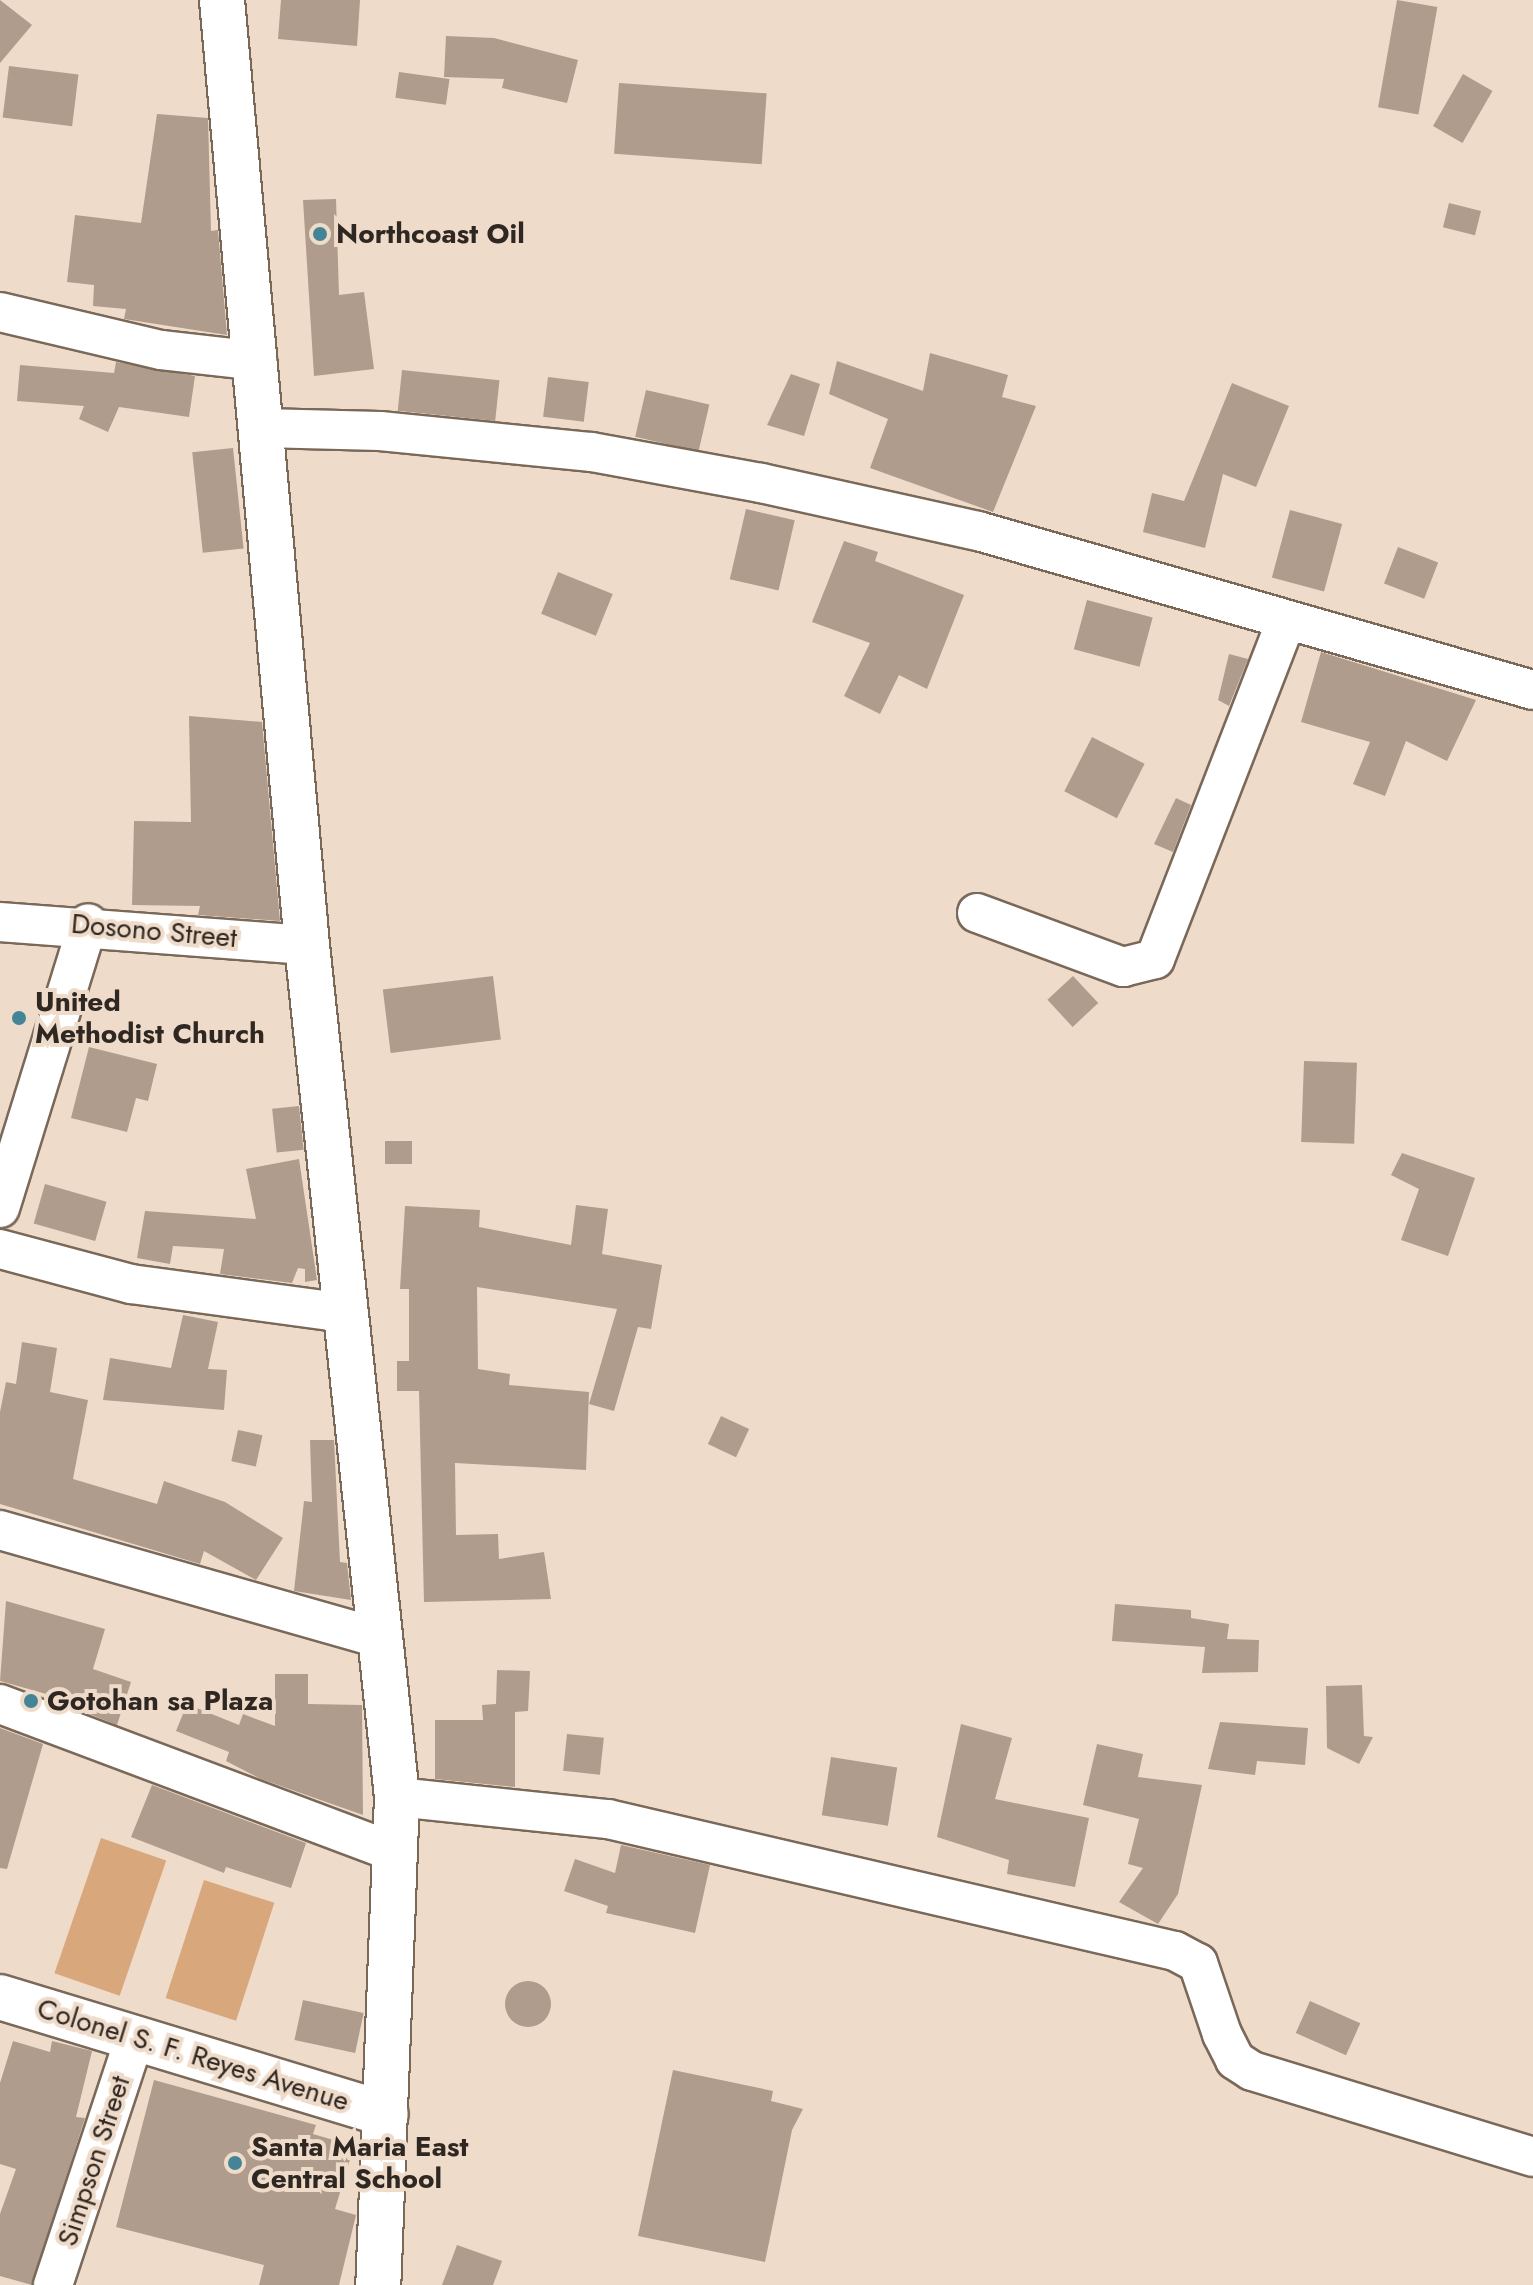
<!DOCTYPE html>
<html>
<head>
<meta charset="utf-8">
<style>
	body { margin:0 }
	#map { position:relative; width:1533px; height:2285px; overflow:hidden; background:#efdbca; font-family:Jost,sans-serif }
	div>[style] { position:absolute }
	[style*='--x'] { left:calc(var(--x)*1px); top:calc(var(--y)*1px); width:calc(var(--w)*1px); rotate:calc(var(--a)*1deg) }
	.green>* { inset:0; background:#d8a77c; transform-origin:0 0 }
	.building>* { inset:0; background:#af9c8c; transform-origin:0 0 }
	.round { border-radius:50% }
	.roads { filter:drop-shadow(2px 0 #7a6859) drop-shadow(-2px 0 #7a6859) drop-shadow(0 2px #7a6859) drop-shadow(0 -2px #7a6859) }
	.minor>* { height:38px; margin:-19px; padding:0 19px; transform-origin:19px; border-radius:19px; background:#fff }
	.major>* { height:44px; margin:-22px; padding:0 22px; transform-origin:22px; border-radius:22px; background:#fff }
	.dots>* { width:22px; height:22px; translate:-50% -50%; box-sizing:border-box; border:4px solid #efdbca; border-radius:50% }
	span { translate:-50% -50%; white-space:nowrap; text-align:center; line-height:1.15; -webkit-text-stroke:8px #efdbca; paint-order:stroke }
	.poi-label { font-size:28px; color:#2f2721; font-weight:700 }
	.left { translate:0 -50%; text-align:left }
	.street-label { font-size:28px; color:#2f2721 }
</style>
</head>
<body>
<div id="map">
	<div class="green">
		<i style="left:101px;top:1838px;width:69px;height:143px;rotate:19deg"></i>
		<i style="left:204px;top:1880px;width:74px;height:124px;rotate:18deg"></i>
	</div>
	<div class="building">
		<i style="clip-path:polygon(0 0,32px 25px,0 63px)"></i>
		<i style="clip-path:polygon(281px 0,360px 0,357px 46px,278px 39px)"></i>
		<i style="left:1397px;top:0;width:41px;height:109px;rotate:10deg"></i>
		<i style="clip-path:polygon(446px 36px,494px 38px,578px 60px,567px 103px,502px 88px,504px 79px,444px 77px)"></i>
		<i style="left:9px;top:66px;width:70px;height:52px;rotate:7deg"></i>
		<i style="left:399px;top:72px;width:51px;height:26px;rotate:8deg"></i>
		<i style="left:1463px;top:74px;width:34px;height:60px;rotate:30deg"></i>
		<i style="left:619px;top:83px;width:148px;height:71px;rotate:4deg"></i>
		<i style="clip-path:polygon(157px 114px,208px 118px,211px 231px,218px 230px,227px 335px,124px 319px,126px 309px,93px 306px,94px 285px,67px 282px,75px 215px,141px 223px)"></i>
		<i style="clip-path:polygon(336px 199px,339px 295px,364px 292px,374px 369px,314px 376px,303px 200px)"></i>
		<i style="left:1449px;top:203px;width:33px;height:25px;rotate:14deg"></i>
		<i style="clip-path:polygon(930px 353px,1008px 375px,1002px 397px,1036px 406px,993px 512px,870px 468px,888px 419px,829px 394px,837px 361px,923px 391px)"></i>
		<i style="clip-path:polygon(116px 362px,195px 376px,189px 417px,119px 407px,108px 432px,79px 419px,84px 406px,17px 401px,20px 365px,114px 373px)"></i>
		<i style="left:402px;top:370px;width:98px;height:41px;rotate:6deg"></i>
		<i style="clip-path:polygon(791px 374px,820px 384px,804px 436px,767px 425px)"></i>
		<i style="left:548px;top:377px;width:41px;height:40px;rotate:7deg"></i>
		<i style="clip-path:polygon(1232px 383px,1289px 406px,1256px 487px,1223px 474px,1205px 548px,1143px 532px,1152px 493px,1184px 501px)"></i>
		<i style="left:646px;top:390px;width:65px;height:48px;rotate:13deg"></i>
		<i style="left:233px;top:448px;width:101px;height:41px;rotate:84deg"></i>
		<i style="left:746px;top:509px;width:50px;height:72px;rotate:13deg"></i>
		<i style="left:1290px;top:510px;width:54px;height:70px;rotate:15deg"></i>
		<i style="clip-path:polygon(844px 541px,878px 552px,875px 561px,964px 595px,927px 689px,899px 675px,880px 714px,844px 696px,870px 643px,812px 622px)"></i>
		<i style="left:1398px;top:547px;width:43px;height:39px;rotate:21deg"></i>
		<i style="left:558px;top:572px;width:59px;height:45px;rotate:22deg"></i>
		<i style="left:1087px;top:600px;width:68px;height:51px;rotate:15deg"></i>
		<i style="clip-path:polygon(1321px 652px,1476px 700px,1447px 761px,1406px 741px,1385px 796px,1353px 784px,1370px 742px,1301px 722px)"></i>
		<i style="clip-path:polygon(1229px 654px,1248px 659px,1229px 706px,1218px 700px)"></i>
		<i style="clip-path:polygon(189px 716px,262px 722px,280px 921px,198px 915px,200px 906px,132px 905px,134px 821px,191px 822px)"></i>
		<i style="left:1092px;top:737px;width:59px;height:61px;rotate:27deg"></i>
		<i style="clip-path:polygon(1176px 798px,1191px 805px,1173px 852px,1154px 844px)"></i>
		<i style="left:493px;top:976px;width:64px;height:111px;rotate:83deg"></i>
		<i style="left:1073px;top:976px;width:37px;height:35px;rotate:47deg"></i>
		<i style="clip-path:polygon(89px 1047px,157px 1064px,148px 1101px,136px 1098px,127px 1132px,71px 1118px)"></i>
		<i style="left:1304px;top:1061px;width:53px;height:81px;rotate:2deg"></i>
		<i style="left:299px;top:1106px;width:44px;height:27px;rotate:84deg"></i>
		<i style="left:385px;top:1141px;width:27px;height:23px"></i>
		<i style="clip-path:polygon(1402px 1153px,1475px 1178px,1448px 1256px,1401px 1240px,1419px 1189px,1391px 1175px)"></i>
		<i style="clip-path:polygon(299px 1159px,317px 1280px,305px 1282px,305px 1269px,298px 1268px,292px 1283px,220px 1274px,224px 1249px,173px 1246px,170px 1264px,137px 1258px,145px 1211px,256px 1219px,246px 1169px)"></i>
		<i style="left:45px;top:1184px;width:64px;height:41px;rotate:16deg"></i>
		<i style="clip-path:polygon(576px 1205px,608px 1209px,602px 1254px,662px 1265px,651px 1329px,638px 1327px,614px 1411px,589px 1404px,617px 1309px,477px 1287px,478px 1369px,510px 1374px,509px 1385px,589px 1392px,586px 1470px,455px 1463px,456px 1535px,498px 1534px,499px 1559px,544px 1552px,551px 1599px,424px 1602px,419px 1391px,397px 1391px,397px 1361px,409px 1361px,409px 1289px,400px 1289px,405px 1206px,480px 1210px,479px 1227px,571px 1245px)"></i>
		<i style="clip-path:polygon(183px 1315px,218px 1322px,208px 1369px,227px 1370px,224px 1410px,103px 1400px,110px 1358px,171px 1368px)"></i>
		<i style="clip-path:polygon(22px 1342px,57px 1348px,50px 1392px,88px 1400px,73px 1479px,157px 1504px,164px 1481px,225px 1502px,283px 1538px,256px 1580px,204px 1551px,200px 1564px,0 1504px,0 1412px,6px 1382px,16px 1384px)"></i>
		<i style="left:721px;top:1416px;width:31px;height:31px;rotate:25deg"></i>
		<i style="left:238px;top:1430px;width:25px;height:32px;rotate:12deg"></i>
		<i style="clip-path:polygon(310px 1440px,334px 1440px,340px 1562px,347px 1563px,351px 1600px,294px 1591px,304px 1501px,312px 1502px)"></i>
		<i style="clip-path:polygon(6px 1601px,105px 1629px,93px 1669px,131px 1682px,117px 1725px,87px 1713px,89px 1706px,0 1681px)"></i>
		<i style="clip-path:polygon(1115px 1604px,1191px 1610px,1191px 1618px,1229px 1624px,1227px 1639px,1259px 1640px,1258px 1672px,1202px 1673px,1205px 1647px,1112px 1641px)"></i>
		<i style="clip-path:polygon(497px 1670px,530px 1671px,528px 1711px,515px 1712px,515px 1787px,435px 1779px,435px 1720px,483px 1720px,482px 1705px,496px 1704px)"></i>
		<i style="clip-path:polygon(275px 1674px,308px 1674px,308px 1704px,362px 1705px,363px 1815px,261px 1779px,226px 1761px,229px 1752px,176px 1731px,187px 1704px,239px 1725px,243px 1714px,275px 1726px)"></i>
		<i style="clip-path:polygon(1362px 1685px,1364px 1736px,1373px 1737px,1359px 1764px,1327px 1748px,1326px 1686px)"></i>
		<i style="clip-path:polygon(1220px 1722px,1308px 1728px,1305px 1765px,1257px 1761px,1255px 1775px,1208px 1769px)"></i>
		<i style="clip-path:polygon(961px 1724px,1012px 1738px,995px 1799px,1089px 1818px,1075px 1887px,1007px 1874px,1009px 1860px,937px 1837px)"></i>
		<i style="clip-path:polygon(0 1728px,43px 1744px,7px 1869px,0 1868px)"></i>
		<i style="left:567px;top:1734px;width:37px;height:37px;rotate:6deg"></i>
		<i style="clip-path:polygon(1097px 1744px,1143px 1754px,1138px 1777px,1202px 1785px,1178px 1894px,1158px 1924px,1119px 1902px,1143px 1868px,1128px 1864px,1139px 1819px,1083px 1805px)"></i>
		<i style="left:831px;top:1757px;width:67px;height:59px;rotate:9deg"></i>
		<i style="clip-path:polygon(152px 1785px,306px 1843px,291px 1888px,226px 1867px,224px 1873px,131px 1837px)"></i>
		<i style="clip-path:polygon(621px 1845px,710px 1865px,695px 1933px,606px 1913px,608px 1906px,564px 1891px,575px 1859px,615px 1873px)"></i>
		<i class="round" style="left:505px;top:1981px;width:46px;height:46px"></i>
		<i style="left:303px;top:2000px;width:62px;height:41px;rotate:12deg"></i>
		<i style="left:1310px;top:2001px;width:55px;height:35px;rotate:24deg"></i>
		<i style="clip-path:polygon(13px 2041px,50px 2052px,52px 2041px,92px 2051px,76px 2117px,85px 2118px,32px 2285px,0 2276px,0 2214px,16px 2169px,0 2164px,0 2083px)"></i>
		<i style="clip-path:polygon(673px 2070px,773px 2091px,771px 2101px,803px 2109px,792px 2130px,765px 2262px,638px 2236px)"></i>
		<i style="clip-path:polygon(154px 2080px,316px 2125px,313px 2134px,354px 2146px,335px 2209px,356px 2215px,339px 2285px,259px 2285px,264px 2265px,116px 2227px)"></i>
		<i style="clip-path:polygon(457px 2245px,502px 2261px,493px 2285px,442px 2285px)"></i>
	</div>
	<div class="roads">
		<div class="minor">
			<i style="--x:0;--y:312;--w:165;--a:13.3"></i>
			<i style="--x:161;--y:350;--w:97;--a:6.5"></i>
			<i style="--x:262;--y:428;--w:118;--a:1.5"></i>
			<i style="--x:380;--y:431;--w:213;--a:5.7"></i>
			<i style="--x:592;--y:452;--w:172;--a:10.4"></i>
			<i style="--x:761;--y:483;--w:222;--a:12.5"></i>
			<i style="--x:978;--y:531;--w:577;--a:15.99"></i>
			<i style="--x:977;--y:913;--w:156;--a:20.3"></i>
			<i style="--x:1123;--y:967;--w:33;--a:-14"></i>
			<i style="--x:1155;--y:959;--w:362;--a:-68.8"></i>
			<i style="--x:0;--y:922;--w:308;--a:4.3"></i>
			<i style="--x:0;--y:1208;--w:298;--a:-72.8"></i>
			<i style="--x:0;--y:1249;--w:136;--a:15"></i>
			<i style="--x:131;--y:1284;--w:217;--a:7.7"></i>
			<i style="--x:0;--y:1530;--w:394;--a:15.9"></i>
			<i style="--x:0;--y:1704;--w:423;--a:20.6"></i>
			<i style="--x:397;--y:1797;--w:212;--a:6"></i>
			<i style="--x:608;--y:1819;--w:582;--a:13.11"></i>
			<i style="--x:1175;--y:1951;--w:26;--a:28"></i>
			<i style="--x:1198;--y:1963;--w:75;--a:71.3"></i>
			<i style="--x:1222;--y:2034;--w:29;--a:63"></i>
			<i style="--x:1235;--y:2060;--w:20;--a:33"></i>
			<i style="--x:1252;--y:2071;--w:294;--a:17"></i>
			<i style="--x:53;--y:2285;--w:261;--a:-71.7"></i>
		</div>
		<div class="major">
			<i style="--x:222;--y:0;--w:949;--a:84.86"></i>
			<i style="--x:307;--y:945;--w:857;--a:83.97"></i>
			<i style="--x:397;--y:1797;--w:488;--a:92.2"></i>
			<i style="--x:0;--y:1997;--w:403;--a:16.9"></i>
		</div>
	</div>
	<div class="dots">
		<i style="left:320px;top:234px;background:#438596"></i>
		<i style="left:19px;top:1018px;background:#438596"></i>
		<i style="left:31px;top:1701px;background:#438596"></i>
		<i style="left:235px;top:2163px;background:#438596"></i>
	</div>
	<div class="poi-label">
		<span class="left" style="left:336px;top:234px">Northcoast Oil</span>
		<span class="left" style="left:35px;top:1018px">United<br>Methodist Church</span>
		<span class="left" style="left:47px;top:1701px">Gotohan sa Plaza</span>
		<span class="left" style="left:251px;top:2163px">Santa Maria East<br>Central School</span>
	</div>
	<div class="street-label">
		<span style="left:154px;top:931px;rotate:5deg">Dosono Street</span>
		<span style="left:193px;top:2055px;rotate:17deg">Colonel S. F. Reyes Avenue</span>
		<span style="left:94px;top:2161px;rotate:-72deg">Simpson Street</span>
	</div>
</div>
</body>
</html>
